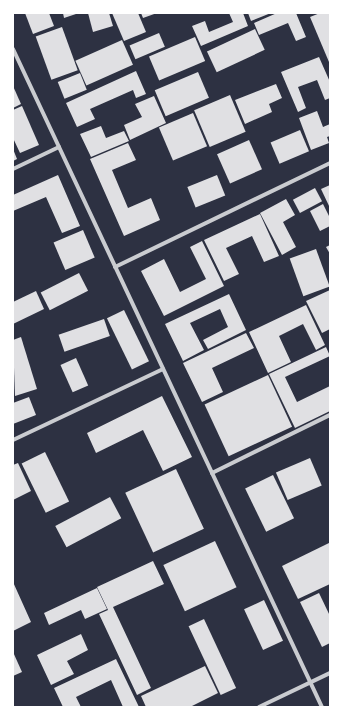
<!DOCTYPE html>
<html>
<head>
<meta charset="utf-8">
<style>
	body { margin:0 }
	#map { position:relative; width:343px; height:720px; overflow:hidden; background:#2d3142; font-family:"IBM Plex Serif",serif }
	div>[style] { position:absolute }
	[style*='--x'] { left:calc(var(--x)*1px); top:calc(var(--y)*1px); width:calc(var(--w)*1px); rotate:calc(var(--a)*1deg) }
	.building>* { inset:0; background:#e0e0e3; transform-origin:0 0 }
	.minor>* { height:4px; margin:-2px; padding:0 2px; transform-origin:2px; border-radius:2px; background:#caccd0 }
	span { translate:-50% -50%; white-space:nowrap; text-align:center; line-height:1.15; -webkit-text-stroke:4px #fff; paint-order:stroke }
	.frame { position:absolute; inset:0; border:14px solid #fff; pointer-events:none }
</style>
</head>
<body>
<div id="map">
	<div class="building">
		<i style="clip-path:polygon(25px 13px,49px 13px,54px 26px,33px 34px)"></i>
		<i style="clip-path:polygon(63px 13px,79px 13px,64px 18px)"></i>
		<i style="clip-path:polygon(88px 13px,109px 13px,113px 26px,93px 32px)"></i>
		<i style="clip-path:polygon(112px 13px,138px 13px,146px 32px,124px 41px)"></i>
		<i style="clip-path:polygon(141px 13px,157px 13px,143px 18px)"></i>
		<i style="clip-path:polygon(229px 13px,243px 13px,248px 26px,201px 46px,192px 26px,205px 21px,209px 32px,233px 22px)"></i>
		<i style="clip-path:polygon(248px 13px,271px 13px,251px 21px)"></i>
		<i style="clip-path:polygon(277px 13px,296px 13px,306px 37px,296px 41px,288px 23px,259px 35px,254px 23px)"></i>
		<i style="clip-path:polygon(320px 13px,330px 13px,329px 62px,310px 17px)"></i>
		<i style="left:62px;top:27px;width:46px;height:28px;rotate:70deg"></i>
		<i style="left:255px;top:29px;width:23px;height:53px;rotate:65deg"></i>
		<i style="left:159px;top:33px;width:15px;height:32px;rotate:67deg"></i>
		<i style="left:195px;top:37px;width:26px;height:50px;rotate:67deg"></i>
		<i style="left:122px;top:40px;width:27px;height:51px;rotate:66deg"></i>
		<i style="clip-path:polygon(319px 57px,330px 82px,330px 98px,325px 100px,317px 80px,298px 87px,306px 108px,298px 112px,281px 72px)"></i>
		<i style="clip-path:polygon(136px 71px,146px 94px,136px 98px,133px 90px,90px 109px,95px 119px,77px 127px,66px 103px)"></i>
		<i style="left:198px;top:72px;width:28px;height:47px;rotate:67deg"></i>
		<i style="left:80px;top:73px;width:18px;height:24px;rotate:68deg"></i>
		<i style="clip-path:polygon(276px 84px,282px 98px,269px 104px,272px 112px,245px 124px,235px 100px)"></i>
		<i style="clip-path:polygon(13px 86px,21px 104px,13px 108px)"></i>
		<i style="left:230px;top:95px;width:40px;height:39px;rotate:67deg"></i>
		<i style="clip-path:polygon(154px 96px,166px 123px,130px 140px,124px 125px,142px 117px,135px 104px)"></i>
		<i style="clip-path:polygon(22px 106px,39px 145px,20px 153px,13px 138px,13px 110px)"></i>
		<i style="clip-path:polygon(317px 111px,323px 127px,330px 124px,330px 136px,327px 137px,329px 143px,311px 150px,299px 118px)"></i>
		<i style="left:193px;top:113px;width:36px;height:37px;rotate:67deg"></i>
		<i style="clip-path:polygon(101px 126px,106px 138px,124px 131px,129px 141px,91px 157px,80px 134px)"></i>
		<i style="left:300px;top:130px;width:23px;height:32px;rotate:67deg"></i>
		<i style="left:249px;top:140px;width:32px;height:35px;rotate:66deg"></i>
		<i style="clip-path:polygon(128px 143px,136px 160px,112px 170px,128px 208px,151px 198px,160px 220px,124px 236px,90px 159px)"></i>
		<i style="clip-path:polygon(13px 149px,17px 159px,13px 161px)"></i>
		<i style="clip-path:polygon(58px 175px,80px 226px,62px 233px,46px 197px,13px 211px,13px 195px)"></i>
		<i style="left:217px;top:175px;width:22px;height:32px;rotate:68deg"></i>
		<i style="clip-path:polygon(330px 185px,330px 208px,321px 189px)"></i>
		<i style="left:315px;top:188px;width:15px;height:25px;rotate:62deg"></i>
		<i style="clip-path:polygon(286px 199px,295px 215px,283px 222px,296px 247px,282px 255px,260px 213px)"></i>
		<i style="clip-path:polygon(323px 204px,330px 218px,330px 226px,320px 231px,310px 211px)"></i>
		<i style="clip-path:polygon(260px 214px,279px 256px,264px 262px,252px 236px,226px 248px,239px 274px,224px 281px,204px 240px)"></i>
		<i style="left:83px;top:230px;width:30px;height:32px;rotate:67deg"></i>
		<i style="clip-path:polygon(202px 241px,224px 286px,164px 316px,141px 271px,164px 259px,180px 292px,206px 279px,190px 247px)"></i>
		<i style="clip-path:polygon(330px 245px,330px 254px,326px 247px)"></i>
		<i style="left:316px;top:249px;width:40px;height:28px;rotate:70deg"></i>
		<i style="left:79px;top:273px;width:20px;height:43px;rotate:63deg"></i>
		<i style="clip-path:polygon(330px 290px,330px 329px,322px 333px,306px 301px)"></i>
		<i style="clip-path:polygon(36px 291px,44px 309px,13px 324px,13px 302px)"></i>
		<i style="clip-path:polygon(229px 294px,246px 330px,208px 349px,203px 340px,228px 327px,220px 309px,190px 323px,204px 350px,183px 361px,165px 324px)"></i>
		<i style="clip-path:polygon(306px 305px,325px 345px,316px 350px,303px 324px,279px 336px,291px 362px,268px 373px,249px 332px)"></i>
		<i style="left:124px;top:310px;width:57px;height:19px;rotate:64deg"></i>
		<i style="left:104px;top:319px;width:18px;height:48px;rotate:71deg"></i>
		<i style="clip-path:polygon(246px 333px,254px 348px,212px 368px,223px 392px,202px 402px,183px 363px)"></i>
		<i style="clip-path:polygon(21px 337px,37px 389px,15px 396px,13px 340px)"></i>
		<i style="clip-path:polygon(326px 347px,330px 356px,285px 377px,297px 402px,330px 386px,330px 411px,295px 428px,269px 374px)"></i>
		<i style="left:76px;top:358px;width:30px;height:17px;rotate:66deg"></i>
		<i style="left:268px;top:375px;width:57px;height:70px;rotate:65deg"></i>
		<i style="clip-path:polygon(162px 396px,192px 457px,163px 471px,143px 430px,96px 453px,87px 433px)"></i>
		<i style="clip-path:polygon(29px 397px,36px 415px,13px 424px,13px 403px)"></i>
		<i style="left:45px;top:452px;width:55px;height:26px;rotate:64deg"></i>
		<i style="left:310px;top:458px;width:30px;height:37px;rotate:67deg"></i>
		<i style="clip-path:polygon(18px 463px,31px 491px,13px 500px,13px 465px)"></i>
		<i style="left:176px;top:469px;width:66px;height:56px;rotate:65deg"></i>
		<i style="left:273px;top:475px;width:48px;height:31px;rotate:64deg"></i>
		<i style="left:110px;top:497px;width:24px;height:62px;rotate:62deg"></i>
		<i style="left:215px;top:541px;width:51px;height:57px;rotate:65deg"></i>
		<i style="clip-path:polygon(329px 543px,330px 584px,298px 599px,282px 566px)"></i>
		<i style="clip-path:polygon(153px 561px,164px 584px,113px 607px,151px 688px,137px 695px,99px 614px,108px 610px,97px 587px)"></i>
		<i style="clip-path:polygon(13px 582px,31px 622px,13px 631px,14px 612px)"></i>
		<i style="clip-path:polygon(97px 588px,107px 609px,85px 619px,81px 610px,49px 625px,44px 613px)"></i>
		<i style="clip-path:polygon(319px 593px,330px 616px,330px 643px,322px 647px,300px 602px)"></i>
		<i style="left:264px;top:600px;width:45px;height:22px;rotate:65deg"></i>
		<i style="left:204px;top:619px;width:76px;height:17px;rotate:65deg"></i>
		<i style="clip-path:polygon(81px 634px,88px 650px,67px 661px,74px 674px,51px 685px,37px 655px)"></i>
		<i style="clip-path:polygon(13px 652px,22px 672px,13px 676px)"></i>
		<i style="clip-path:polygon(116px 659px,139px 707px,123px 707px,111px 680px,76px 697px,81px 707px,63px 707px,54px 688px)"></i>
		<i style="clip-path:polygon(205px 666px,218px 693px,190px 707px,146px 707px,141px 696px)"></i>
	</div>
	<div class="minor">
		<i style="--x:13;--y:49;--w:727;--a:64.85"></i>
		<i style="--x:13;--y:169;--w:51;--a:-25.6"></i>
		<i style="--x:115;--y:267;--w:239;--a:-25.8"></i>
		<i style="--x:13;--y:440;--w:166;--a:-25.3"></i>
		<i style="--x:212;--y:473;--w:131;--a:-26.2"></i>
		<i style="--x:259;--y:707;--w:79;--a:-25.6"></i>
	</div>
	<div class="frame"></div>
</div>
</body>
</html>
